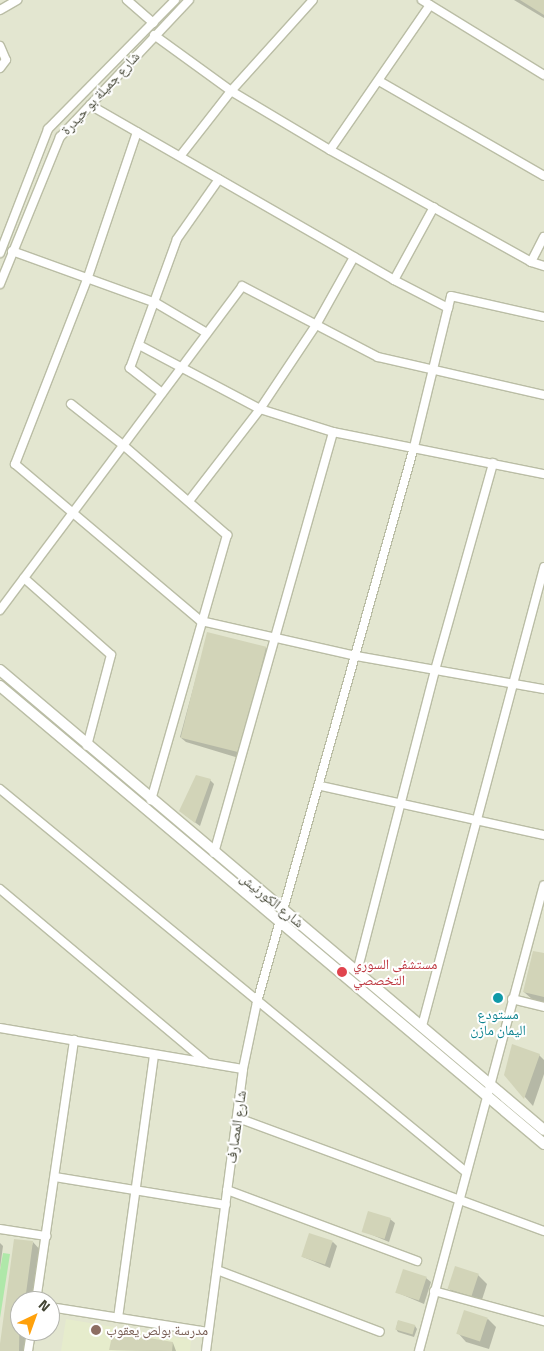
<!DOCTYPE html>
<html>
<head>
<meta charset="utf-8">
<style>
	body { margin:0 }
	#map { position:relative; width:544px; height:1351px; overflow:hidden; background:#eff2e3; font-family:"Titillium Web","Noto Naskh Arabic",sans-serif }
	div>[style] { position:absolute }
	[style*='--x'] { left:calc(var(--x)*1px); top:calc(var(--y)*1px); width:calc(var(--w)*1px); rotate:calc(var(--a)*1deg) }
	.residential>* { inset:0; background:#e3e6d0 }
	.education>* { inset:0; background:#e6eccc }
	.green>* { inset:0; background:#afe8a9 }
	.shadow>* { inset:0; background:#0003 }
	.building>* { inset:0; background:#d2d4b8; transform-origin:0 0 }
	.roads { filter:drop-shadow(1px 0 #babda5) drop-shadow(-1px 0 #babda5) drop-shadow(0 1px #babda5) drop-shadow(0 -1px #babda5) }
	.minor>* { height:8px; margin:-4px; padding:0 4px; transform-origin:4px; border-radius:4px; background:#fff }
	.tertiary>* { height:10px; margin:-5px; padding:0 5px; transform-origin:5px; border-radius:5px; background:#fff }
	.dots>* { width:14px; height:14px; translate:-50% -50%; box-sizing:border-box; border:2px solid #fff; border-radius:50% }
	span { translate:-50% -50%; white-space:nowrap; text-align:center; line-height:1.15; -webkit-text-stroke:4px #fff; paint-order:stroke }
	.street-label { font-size:14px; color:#424433 }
	.health-label { font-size:14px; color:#be3a42 }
	.left { translate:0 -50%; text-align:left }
	.culture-label { font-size:14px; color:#0d838f }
	.education-label { font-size:14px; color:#785e54 }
	.north { position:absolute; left:10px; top:1291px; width:50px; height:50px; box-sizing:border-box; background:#fff; border:1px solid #b3b4ad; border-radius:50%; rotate:42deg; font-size:14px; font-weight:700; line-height:20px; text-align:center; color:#424433 }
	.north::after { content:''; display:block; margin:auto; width:18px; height:22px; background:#ffa10c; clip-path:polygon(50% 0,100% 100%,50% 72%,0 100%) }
</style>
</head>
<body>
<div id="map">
	<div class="residential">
		<i style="clip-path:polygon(evenodd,0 0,544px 0,544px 1351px,0 1351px,0 0,20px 1301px,50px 1301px,50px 1331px,20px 1331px,20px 1301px)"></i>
	</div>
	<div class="education">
		<i style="clip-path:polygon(66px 1319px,191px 1340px,190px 1351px,61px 1351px)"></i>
	</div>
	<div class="green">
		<i style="clip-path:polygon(3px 1253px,10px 1254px,0 1318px,0 1270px)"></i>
	</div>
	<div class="shadow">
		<i style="clip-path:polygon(514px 0,544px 0,544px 18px)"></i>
		<i style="clip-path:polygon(208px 634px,266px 648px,271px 654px,242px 759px,186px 742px,180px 737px)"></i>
		<i style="clip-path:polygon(210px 780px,214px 784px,200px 826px,185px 815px)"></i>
		<i style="clip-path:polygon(544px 955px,544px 1003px,533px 1000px,524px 992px)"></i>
		<i style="clip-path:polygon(539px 1055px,544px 1060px,544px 1074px,533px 1106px,505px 1075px)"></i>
		<i style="clip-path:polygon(390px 1219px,395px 1223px,389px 1242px,363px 1231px)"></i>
		<i style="clip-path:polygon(33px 1242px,41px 1251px,35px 1301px,20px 1301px,20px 1331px,31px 1331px,28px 1351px,2px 1351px)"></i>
		<i style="clip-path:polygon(333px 1242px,337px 1246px,330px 1268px,303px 1257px)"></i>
		<i style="clip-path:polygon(0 1243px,3px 1246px,0 1268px)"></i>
		<i style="clip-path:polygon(478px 1275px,487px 1284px,481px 1303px,457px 1297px,449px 1288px)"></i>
		<i style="clip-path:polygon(426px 1278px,431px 1282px,424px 1304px,396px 1292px)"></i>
		<i style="clip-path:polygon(488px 1319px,496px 1327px,489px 1349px,466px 1342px,458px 1333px)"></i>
		<i style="clip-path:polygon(398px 1321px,415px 1326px,417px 1329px,414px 1337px,398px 1332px,396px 1329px)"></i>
		<i style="clip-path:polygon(173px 1343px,176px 1351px,111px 1350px)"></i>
	</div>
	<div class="building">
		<i style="clip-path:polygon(520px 0,544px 0,544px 15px)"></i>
		<i style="left:207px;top:632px;width:61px;height:109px;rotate:14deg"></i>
		<i style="clip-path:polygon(196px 775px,211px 779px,195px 823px,179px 811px)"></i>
		<i style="clip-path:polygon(533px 951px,544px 953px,544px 997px,523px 992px)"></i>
		<i style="clip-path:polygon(512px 1044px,540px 1054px,524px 1099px,504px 1075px)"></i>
		<i style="left:368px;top:1211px;width:24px;height:22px;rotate:17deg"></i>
		<i style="left:309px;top:1233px;width:25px;height:25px;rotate:18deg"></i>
		<i style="clip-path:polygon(14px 1239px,33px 1241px,25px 1301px,20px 1301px,19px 1351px,0 1351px,0 1344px)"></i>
		<i style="left:455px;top:1266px;width:25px;height:24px;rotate:18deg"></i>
		<i style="left:403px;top:1269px;width:25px;height:25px;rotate:18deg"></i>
		<i style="left:464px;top:1310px;width:25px;height:25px;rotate:18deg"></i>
		<i style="left:398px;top:1320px;width:18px;height:10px;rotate:16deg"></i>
		<i style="clip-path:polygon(113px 1332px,173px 1342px,172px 1351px,109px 1350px)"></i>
	</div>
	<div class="roads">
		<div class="minor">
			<i style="--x:127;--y:0;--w:35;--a:41"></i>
			<i style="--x:422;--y:0;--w:143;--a:31.6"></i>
			<i style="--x:0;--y:10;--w:20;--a:-30"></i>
			<i style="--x:154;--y:35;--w:95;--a:36"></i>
			<i style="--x:231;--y:91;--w:115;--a:30.8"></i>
			<i style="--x:330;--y:150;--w:230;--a:29.1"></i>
			<i style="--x:531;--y:262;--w:14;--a:17"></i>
			<i style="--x:0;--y:46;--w:15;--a:67"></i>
			<i style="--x:6;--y:60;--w:10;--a:127"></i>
			<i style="--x:379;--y:81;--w:190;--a:29.9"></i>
			<i style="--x:90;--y:105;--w:351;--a:29.9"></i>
			<i style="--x:394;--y:280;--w:61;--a:27.4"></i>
			<i style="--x:448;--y:308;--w:12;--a:-76"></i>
			<i style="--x:451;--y:296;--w:95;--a:12.7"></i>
			<i style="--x:137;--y:132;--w:153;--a:108.7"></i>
			<i style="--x:88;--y:277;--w:201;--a:111.3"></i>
			<i style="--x:15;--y:464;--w:243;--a:40.2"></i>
			<i style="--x:201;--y:621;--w:159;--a:12.7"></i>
			<i style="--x:356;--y:656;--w:191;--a:10"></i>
			<i style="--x:330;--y:150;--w:176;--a:-55.4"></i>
			<i style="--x:181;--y:155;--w:81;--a:-52"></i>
			<i style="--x:231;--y:91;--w:122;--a:-48"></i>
			<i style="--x:12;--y:251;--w:153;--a:19.9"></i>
			<i style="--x:156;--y:303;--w:59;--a:30.5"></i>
			<i style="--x:0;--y:253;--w:133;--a:-68.8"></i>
			<i style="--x:48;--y:129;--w:181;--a:-45.4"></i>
			<i style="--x:531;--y:262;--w:28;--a:-63"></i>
			<i style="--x:394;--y:280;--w:83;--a:-61.3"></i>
			<i style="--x:0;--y:284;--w:159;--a:-67.8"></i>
			<i style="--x:60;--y:137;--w:188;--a:-46.7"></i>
			<i style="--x:139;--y:345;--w:137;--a:27.9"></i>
			<i style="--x:260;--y:409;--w:77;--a:17.5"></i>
			<i style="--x:333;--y:432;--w:215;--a:11.3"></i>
			<i style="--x:162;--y:393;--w:41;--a:-142"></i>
			<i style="--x:130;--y:368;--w:137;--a:-70"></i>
			<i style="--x:177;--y:239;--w:73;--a:-55"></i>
			<i style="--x:71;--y:404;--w:66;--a:38.3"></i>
			<i style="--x:123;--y:445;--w:138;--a:40.9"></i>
			<i style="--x:227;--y:535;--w:276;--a:106"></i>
			<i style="--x:189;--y:501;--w:116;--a:-52.3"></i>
			<i style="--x:260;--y:409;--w:101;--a:-56.3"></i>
			<i style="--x:316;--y:325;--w:78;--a:-60.8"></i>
			<i style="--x:24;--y:578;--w:116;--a:41.5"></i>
			<i style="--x:111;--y:655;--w:94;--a:104.8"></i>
			<i style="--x:0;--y:610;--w:404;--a:-53.2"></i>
			<i style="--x:242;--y:286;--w:153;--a:27.6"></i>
			<i style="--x:378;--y:357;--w:170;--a:12.9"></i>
			<i style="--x:321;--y:786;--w:228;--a:12.4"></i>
			<i style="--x:0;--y:789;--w:603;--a:39.42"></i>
			<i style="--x:214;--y:853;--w:437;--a:-74.2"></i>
			<i style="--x:0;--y:889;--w:270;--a:40"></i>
			<i style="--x:357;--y:972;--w:312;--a:-75.5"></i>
			<i style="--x:435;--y:670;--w:215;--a:-74.3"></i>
			<i style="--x:512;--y:999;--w:33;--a:14"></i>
			<i style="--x:422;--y:1026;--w:475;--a:-75.1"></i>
			<i style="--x:0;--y:1028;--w:246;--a:9.6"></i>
			<i style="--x:238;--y:1118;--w:326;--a:20.3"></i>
			<i style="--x:55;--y:1177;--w:173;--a:9.3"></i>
			<i style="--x:227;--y:1190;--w:203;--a:20.5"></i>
			<i style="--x:0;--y:1229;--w:47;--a:8.7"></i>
			<i style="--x:217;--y:1270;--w:174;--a:20.8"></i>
			<i style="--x:434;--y:1291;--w:114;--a:15.3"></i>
			<i style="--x:36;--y:1301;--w:264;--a:-81.7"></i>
			<i style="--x:50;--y:1307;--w:160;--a:9"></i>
			<i style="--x:118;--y:1318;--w:264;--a:-82.2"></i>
			<i style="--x:28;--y:1351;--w:20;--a:-81"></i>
			<i style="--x:206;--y:1351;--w:284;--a:-82.5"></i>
			<i style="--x:243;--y:1069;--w:68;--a:-78.2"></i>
			<i style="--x:257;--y:1002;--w:577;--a:-74.2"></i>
			<i style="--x:414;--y:447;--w:143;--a:-76.3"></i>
			<i style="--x:419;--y:1351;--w:482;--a:-75"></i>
		</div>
		<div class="tertiary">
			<i style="--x:0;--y:670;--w:712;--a:40.22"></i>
			<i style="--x:0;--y:686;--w:711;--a:40.09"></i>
		</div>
	</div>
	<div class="dots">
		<i style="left:342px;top:972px;background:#e0444e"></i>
		<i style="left:498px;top:998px;background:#0f9aa8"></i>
		<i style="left:96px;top:1330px;background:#8d6e63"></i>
	</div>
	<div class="street-label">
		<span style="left:100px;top:93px;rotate:-47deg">شارع جميلة بو حيدرة</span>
		<span style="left:272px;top:900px;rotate:39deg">شارع الكورنيش</span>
		<span style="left:236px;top:1127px;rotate:-82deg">شارع المصارف</span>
	</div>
	<div class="health-label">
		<span class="left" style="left:353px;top:972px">مستشفى السوري<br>التخصصي</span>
	</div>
	<div class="culture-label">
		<span style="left:498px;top:1022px">مستودع<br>اليمان مازن</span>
	</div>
	<div class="education-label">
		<span class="left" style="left:106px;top:1330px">مدرسة بولص يعقوب</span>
	</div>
	<div class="north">N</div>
</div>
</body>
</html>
